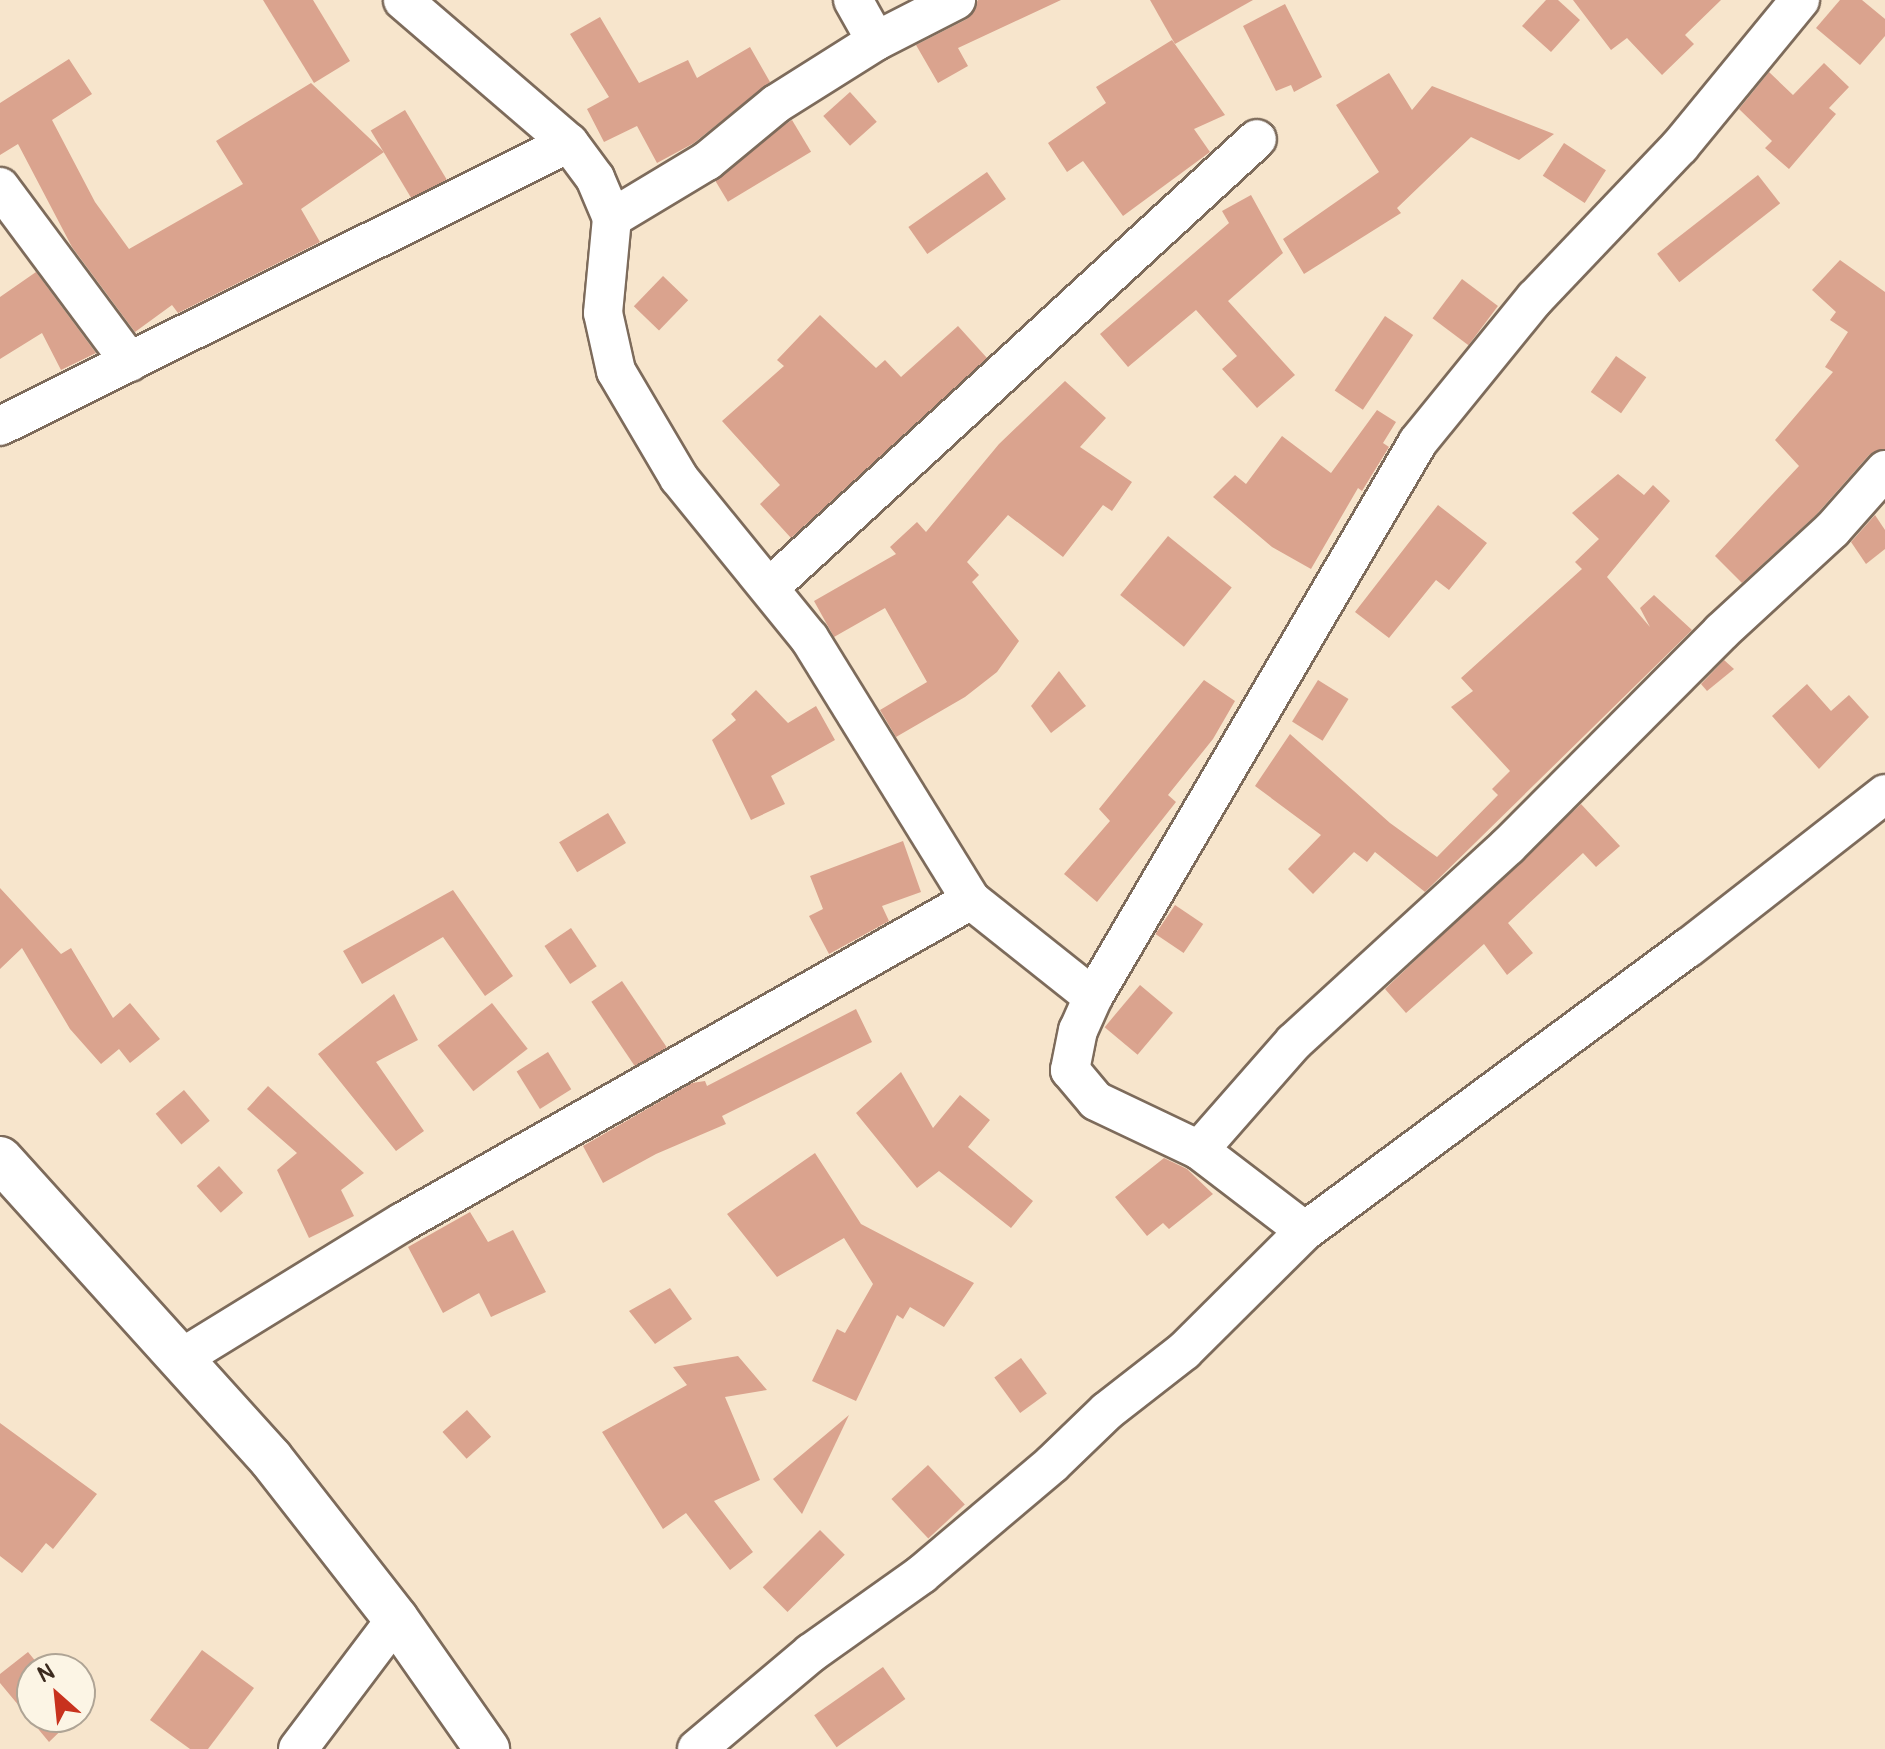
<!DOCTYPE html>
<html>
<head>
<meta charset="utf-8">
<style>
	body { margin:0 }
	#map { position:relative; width:1885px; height:1749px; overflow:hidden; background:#f7e5cc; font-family:Pangolin,sans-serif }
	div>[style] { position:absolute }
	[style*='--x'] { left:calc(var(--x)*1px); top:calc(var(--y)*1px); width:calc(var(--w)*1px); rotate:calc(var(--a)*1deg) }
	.building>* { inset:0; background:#daa38e; transform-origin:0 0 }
	.roads { filter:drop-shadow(2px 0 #7d6b5b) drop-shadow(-2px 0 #7d6b5b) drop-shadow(0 2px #7d6b5b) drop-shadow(0 -2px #7d6b5b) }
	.minor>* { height:38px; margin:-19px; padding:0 19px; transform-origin:19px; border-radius:19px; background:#fff }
	.major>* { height:44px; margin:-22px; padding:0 22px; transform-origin:22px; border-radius:22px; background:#fff }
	span { translate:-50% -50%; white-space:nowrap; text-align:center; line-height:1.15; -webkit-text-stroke:8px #fcf5e5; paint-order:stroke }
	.north { position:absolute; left:16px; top:1653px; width:80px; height:80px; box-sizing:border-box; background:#fcf5e5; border:2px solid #afa495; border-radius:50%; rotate:333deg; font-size:22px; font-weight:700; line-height:32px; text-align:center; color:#3b2a1e }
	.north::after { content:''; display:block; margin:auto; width:28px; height:36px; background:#c8321e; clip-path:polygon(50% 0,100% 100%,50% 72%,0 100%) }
</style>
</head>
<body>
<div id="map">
	<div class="building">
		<i style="clip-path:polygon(263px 0,313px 0,350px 61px,314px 83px)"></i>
		<i style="clip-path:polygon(978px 0,1061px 0,958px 48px,968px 66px,938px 83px,916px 45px,967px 19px)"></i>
		<i style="clip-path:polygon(1150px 0,1253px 0,1175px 44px)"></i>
		<i style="clip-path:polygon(1546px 0,1558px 0,1580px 20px,1551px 52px,1522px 26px)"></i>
		<i style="clip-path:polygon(1573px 0,1721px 0,1685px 35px,1694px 44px,1662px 75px,1627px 38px,1611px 50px)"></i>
		<i style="clip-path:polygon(1840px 0,1862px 0,1885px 19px,1885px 36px,1860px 65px,1816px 28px)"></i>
		<i style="clip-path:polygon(1285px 4px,1322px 77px,1294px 92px,1291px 85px,1276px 91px,1243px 26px)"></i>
		<i style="clip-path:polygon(600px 17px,639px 83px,688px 60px,697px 78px,750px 47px,770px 82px,694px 143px,657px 163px,637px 126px,604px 142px,587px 109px,609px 97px,570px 34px)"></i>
		<i style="clip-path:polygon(1172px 40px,1225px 115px,1194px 129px,1210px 152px,1123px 216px,1083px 161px,1067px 172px,1048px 143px,1106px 103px,1096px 87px)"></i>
		<i style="clip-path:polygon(69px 59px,92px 94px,52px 120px,95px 202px,129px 249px,243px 184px,216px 141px,311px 83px,384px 152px,301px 209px,320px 242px,178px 313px,172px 305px,135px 332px,72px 247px,18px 144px,0 155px,0 103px)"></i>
		<i style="clip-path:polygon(1824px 63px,1849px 87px,1829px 108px,1836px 114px,1789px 169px,1765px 148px,1772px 141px,1739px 109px,1769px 72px,1793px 95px)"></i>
		<i style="clip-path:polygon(1389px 73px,1412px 110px,1432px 86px,1554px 134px,1519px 160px,1471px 137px,1397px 208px,1401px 213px,1304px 274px,1283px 239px,1379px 172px,1336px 105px)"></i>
		<i style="left:850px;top:92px;width:40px;height:36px;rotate:48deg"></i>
		<i style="left:405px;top:110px;width:81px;height:40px;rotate:59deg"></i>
		<i style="left:792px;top:120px;width:37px;height:97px;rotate:59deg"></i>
		<i style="left:1564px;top:143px;width:50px;height:39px;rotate:33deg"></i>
		<i style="left:987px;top:172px;width:33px;height:96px;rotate:55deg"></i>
		<i style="left:1758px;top:175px;width:36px;height:128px;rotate:52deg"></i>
		<i style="clip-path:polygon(1251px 195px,1283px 253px,1228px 301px,1295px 375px,1257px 408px,1222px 369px,1237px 356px,1196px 310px,1128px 367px,1100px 334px,1229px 223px,1222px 211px)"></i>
		<i style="clip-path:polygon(1840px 260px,1885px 292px,1885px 449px,1869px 455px,1816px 515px,1742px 583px,1715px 556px,1799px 466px,1775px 440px,1833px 372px,1825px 367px,1848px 332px,1830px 320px,1836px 312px,1812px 290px)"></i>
		<i style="clip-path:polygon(36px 272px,96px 353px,61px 370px,42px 333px,0 359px,0 297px)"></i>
		<i style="left:663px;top:276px;width:35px;height:42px;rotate:44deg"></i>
		<i style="left:1462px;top:279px;width:45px;height:49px;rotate:37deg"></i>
		<i style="clip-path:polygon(820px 315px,876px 368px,885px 360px,901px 377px,958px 326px,987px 358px,791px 538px,760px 504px,780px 485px,722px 421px,784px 366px,777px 360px)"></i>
		<i style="left:1385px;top:316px;width:34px;height:90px;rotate:34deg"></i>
		<i style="left:1616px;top:356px;width:37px;height:44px;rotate:35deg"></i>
		<i style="clip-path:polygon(1065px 381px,1106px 418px,1080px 447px,1132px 482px,1112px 511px,1103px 505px,1063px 557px,1008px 515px,967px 562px,979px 575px,972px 582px,1019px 641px,997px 672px,965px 697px,896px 737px,880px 710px,927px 682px,885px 608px,834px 637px,814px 601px,896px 554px,890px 547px,917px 522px,926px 532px,999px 444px)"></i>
		<i style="clip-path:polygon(1377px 410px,1396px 422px,1383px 443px,1389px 447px,1362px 491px,1358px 488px,1311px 569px,1272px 547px,1213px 497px,1235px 475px,1246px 484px,1282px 436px,1331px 473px)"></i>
		<i style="clip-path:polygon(1618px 474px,1644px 495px,1653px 485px,1670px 501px,1607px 577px,1650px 627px,1640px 608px,1654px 595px,1692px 630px,1425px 892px,1375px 852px,1367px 862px,1354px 852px,1313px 894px,1288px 869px,1321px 835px,1255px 786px,1290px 734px,1390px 823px,1437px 857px,1498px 795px,1492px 789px,1510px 771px,1451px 707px,1473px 691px,1461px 678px,1582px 569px,1575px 562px,1599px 539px,1572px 513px)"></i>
		<i style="clip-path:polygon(1438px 505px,1487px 543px,1449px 590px,1436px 580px,1389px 638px,1355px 612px)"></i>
		<i style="clip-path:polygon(1875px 515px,1885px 530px,1885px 549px,1866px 564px,1851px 542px)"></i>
		<i style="left:1168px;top:536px;width:82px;height:76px;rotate:39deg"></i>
		<i style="clip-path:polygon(1724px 660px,1734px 669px,1707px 691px,1701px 684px)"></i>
		<i style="clip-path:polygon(1059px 671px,1086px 706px,1051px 733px,1031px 706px)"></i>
		<i style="clip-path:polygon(1204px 680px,1235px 701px,1213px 739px,1168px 795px,1176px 802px,1097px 902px,1064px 874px,1110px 821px,1099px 809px)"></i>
		<i style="left:1318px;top:680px;width:36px;height:49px;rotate:32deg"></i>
		<i style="clip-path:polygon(1807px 684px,1831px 711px,1849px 695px,1869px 717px,1819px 769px,1772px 716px)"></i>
		<i style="clip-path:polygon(756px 690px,788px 723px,816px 706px,835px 740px,771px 776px,785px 804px,751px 820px,712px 740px,736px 720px,731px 714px)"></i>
		<i style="clip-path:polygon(1581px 804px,1620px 846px,1596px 867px,1583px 853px,1508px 923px,1533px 953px,1507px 975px,1484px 944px,1406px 1013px,1385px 989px)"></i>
		<i style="left:608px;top:813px;width:35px;height:57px;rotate:59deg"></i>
		<i style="clip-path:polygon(903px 841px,921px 892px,882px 906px,889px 921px,829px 954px,809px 916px,823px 909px,810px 876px)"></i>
		<i style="clip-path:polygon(0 888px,61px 954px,71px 948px,113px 1018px,130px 1003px,160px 1039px,130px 1063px,119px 1049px,101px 1064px,70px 1029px,22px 948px,0 969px)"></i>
		<i style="clip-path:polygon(453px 890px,513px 976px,485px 996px,443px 937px,362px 984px,343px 951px)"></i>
		<i style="left:1175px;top:905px;width:34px;height:35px;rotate:34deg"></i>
		<i style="left:571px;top:928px;width:46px;height:32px;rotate:56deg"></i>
		<i style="left:622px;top:981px;width:80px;height:37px;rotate:56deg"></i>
		<i style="left:1140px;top:985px;width:43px;height:55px;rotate:40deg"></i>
		<i style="clip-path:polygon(394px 994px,418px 1040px,376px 1062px,424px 1131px,396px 1151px,318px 1054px)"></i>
		<i style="left:492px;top:1003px;width:58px;height:69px;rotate:52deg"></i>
		<i style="clip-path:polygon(856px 1009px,872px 1042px,722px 1116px,726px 1124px,656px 1154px,603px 1183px,583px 1146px,692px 1083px,705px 1081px,707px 1086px)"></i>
		<i style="left:548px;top:1052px;width:44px;height:37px;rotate:58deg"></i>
		<i style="clip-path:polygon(901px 1072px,933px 1128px,960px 1095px,990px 1120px,968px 1147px,1033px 1201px,1011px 1228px,939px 1171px,917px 1188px,856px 1113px)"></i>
		<i style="clip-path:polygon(268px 1086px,364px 1173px,341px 1190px,354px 1216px,309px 1238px,277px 1170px,297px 1153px,247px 1109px)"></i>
		<i style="left:184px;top:1090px;width:40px;height:37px;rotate:50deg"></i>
		<i style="clip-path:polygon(815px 1153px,861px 1224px,974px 1283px,944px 1327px,910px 1307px,903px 1319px,897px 1315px,856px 1401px,812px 1381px,837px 1329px,845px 1333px,873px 1284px,844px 1238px,777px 1277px,727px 1214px)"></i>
		<i style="clip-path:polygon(1164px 1158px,1187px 1169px,1213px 1194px,1169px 1229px,1163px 1223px,1147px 1236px,1115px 1197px)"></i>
		<i style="left:219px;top:1166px;width:36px;height:30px;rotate:48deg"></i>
		<i style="clip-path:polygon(470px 1212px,488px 1242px,513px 1230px,546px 1292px,491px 1317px,479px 1293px,443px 1313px,408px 1247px)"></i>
		<i style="clip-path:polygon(670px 1288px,692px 1319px,655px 1344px,629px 1311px)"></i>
		<i style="clip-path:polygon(738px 1356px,767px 1390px,725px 1397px,760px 1480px,714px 1501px,753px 1552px,730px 1570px,686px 1513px,663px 1529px,602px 1432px,687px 1385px,673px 1367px)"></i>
		<i style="left:1021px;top:1358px;width:44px;height:33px;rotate:54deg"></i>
		<i style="left:467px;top:1410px;width:36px;height:33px;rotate:48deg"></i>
		<i style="clip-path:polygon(849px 1415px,802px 1514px,773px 1479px)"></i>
		<i style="clip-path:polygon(0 1423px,97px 1494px,53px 1549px,46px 1543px,22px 1573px,0 1556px)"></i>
		<i style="left:928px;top:1465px;width:54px;height:50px;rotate:47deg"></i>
		<i style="left:820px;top:1530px;width:35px;height:81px;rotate:45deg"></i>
		<i style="clip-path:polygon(202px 1650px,254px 1688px,208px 1749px,190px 1749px,150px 1720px)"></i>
		<i style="clip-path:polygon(28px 1652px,42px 1669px,32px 1669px,32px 1717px,75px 1717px,49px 1742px,0 1683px,0 1674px)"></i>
		<i style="left:883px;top:1667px;width:39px;height:84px;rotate:55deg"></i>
	</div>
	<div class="roads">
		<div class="minor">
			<i style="--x:853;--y:0;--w:47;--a:60.7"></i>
			<i style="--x:1800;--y:0;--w:189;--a:129.4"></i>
			<i style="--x:1680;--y:146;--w:210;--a:133.6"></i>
			<i style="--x:1535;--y:298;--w:186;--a:129.1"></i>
			<i style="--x:1418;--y:442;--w:643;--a:120.35"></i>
			<i style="--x:1093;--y:997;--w:36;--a:114"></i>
			<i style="--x:1078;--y:1030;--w:41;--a:101.3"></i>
			<i style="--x:1070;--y:1070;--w:40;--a:50"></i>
			<i style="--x:1096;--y:1101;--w:114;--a:25.4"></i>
			<i style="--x:1199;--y:1150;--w:144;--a:-48.7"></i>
			<i style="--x:1294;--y:1042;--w:290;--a:-42.5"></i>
			<i style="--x:1508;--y:846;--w:302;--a:-45.1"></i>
			<i style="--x:1721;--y:632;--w:151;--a:-42.6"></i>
			<i style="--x:1832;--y:530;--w:80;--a:-48.5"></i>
			<i style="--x:0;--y:187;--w:218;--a:53.4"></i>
			<i style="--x:612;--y:218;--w:111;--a:-31"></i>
			<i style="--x:707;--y:161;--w:89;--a:-39.6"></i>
			<i style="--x:776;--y:104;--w:118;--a:-32.2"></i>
			<i style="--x:876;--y:41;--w:90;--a:-27.1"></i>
			<i style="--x:0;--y:426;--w:635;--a:-26.44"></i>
			<i style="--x:771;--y:586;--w:660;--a:-42.61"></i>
			<i style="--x:971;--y:900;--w:156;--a:38.5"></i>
			<i style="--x:1199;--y:1150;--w:133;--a:37.4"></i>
			<i style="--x:180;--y:1359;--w:262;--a:-31.6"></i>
			<i style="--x:403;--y:1222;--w:653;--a:-29.55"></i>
			<i style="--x:971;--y:900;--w:308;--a:-121.7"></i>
			<i style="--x:809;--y:638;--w:206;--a:-129.1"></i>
			<i style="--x:679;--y:478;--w:124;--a:-120.5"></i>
			<i style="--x:616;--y:371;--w:59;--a:-102.6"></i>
			<i style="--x:603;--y:313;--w:95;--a:-84.6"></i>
			<i style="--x:612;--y:218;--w:43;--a:-113"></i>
			<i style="--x:595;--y:178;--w:44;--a:-126.6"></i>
			<i style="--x:569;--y:143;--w:219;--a:-139.3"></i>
			<i style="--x:298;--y:1749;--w:163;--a:-53"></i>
			<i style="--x:697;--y:1749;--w:149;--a:-40.1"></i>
			<i style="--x:811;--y:1653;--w:136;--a:-35.4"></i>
			<i style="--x:922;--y:1574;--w:170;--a:-40.2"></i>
			<i style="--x:1052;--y:1464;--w:76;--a:-43.9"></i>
			<i style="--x:1107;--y:1411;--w:98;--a:-37.9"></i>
			<i style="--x:1184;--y:1351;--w:170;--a:-44.8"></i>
			<i style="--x:1305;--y:1231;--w:476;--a:-36.5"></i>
			<i style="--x:1688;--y:948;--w:250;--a:-38"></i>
		</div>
		<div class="major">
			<i style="--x:0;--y:1159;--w:404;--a:47.9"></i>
			<i style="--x:271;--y:1459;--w:203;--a:52"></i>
			<i style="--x:396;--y:1619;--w:159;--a:55"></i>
		</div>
	</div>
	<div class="north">N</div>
</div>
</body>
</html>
